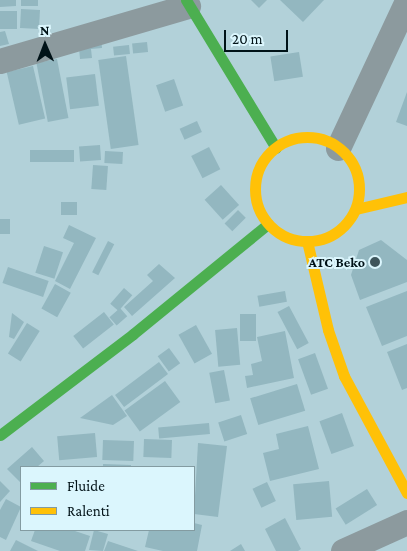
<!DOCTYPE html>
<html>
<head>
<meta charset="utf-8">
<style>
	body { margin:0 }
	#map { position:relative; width:407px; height:551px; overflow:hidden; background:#b2d1d9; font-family:"Crimson Pro",serif }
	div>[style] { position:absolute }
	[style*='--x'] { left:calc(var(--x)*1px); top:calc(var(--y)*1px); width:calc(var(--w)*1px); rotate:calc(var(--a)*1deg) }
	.building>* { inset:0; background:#93b7c0; transform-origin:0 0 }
	.street>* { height:25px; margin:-12.5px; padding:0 12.5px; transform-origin:12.5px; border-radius:12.5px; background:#8c9a9e }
	.fast>* { height:11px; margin:-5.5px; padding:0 5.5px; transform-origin:5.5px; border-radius:5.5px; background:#4caf50 }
	.slow>* { height:11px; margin:-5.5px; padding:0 5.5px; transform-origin:5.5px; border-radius:5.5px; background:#ffc107 }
	.slow>.ring { margin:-5.5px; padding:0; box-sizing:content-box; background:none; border:11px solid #ffc107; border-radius:50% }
	.dots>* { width:14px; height:14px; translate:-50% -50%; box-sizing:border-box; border:2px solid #dbf6fd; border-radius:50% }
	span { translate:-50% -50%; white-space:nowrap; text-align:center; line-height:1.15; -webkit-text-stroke:4px #dbf6fd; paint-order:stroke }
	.poi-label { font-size:14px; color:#001217; font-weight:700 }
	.right { translate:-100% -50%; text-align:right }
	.legend { position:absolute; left:20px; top:466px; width:175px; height:65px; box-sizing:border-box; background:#dbf6fd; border:1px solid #839ba1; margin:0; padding:6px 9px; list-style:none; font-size:15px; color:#001217 }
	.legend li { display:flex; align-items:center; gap:10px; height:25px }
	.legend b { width:25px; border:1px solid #839ba1 }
	.north { position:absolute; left:20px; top:20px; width:50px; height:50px; -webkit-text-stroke:4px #dbf6fd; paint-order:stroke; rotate:359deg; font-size:14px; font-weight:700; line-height:20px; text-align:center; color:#001217 }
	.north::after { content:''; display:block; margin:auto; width:18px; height:22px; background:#001217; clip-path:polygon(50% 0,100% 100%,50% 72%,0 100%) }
	.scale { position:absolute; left:224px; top:30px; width:64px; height:22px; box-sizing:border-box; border:2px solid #001217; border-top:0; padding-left:6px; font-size:15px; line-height:18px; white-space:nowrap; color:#001217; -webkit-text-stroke:4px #dbf6fd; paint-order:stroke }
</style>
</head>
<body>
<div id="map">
	<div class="building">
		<i style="clip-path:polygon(0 0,16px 0,16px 6px,0 7px)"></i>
		<i style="left:21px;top:0;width:17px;height:6px"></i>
		<i style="clip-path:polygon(251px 0,267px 0,259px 8px)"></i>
		<i style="clip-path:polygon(280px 0,324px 0,303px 22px)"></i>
		<i style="left:21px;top:9px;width:19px;height:19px;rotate:3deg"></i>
		<i style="left:0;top:11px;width:17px;height:18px"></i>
		<i style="clip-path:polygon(5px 31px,9px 44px,0 46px,0 32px)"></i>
		<i style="clip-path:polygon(101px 36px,102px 48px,91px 49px,92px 58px,80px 59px,78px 37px)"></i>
		<i style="left:147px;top:42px;width:10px;height:15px;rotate:84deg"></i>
		<i style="left:129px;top:45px;width:9px;height:16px;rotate:84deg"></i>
		<i style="left:299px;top:52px;width:25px;height:29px;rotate:81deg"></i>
		<i style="left:126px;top:56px;width:90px;height:28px;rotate:82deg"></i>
		<i style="left:57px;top:59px;width:60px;height:21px;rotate:79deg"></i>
		<i style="left:33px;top:66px;width:54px;height:27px;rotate:77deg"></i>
		<i style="left:95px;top:74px;width:32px;height:29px;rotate:83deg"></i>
		<i style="left:174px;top:79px;width:28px;height:19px;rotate:71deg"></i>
		<i style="clip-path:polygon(407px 92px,407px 126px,396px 122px)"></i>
		<i style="left:197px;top:121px;width:12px;height:19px;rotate:66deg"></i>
		<i style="left:100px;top:145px;width:15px;height:21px;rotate:86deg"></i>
		<i style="left:209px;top:147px;width:25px;height:20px;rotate:63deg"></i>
		<i style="left:74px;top:150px;width:12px;height:44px;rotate:90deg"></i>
		<i style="left:105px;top:151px;width:18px;height:12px;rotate:3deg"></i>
		<i style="left:93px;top:165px;width:15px;height:24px;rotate:4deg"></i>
		<i style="left:221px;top:185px;width:27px;height:22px;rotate:48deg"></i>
		<i style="left:61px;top:202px;width:16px;height:13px"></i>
		<i style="left:238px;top:210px;width:11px;height:19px;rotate:45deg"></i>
		<i style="left:0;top:219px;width:10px;height:15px"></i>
		<i style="clip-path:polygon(69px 225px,96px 238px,70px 289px,55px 281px,74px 243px,63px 238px)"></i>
		<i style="clip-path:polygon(381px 240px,407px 260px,407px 282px,360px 300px,351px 275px,359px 250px)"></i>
		<i style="left:108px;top:241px;width:7px;height:35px;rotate:27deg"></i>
		<i style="left:44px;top:246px;width:20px;height:28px;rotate:18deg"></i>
		<i style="clip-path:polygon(159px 264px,175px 278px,132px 316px,124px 307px,153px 281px,147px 275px)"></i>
		<i style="left:8px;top:267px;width:43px;height:17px;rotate:19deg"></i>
		<i style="left:55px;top:284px;width:18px;height:28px;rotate:29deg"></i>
		<i style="left:124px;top:288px;width:11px;height:21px;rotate:41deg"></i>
		<i style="left:285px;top:291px;width:11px;height:28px;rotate:80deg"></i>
		<i style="clip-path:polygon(407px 291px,407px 336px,382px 346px,366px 307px)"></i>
		<i style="left:289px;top:306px;width:42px;height:13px;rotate:62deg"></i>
		<i style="left:120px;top:308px;width:11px;height:14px;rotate:49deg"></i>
		<i style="left:104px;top:312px;width:16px;height:39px;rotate:52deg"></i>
		<i style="clip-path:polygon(12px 313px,24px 322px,14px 339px,9px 337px)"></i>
		<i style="left:240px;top:314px;width:16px;height:27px"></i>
		<i style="left:27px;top:323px;width:15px;height:36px;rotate:32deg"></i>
		<i style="left:196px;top:325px;width:33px;height:20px;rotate:61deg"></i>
		<i style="left:237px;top:328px;width:37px;height:22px;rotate:85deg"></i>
		<i style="clip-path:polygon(285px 331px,294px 378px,247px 388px,245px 376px,253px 375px,251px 364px,262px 361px,257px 337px)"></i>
		<i style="clip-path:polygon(407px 344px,407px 388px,402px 390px,387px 352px)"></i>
		<i style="left:169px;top:348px;width:19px;height:14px;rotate:54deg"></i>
		<i style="left:315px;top:353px;width:38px;height:18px;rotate:70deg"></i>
		<i style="left:159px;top:362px;width:15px;height:55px;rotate:53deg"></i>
		<i style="left:224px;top:370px;width:31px;height:15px;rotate:79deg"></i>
		<i style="left:165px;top:381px;width:26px;height:50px;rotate:54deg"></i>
		<i style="left:297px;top:384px;width:28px;height:49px;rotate:73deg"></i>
		<i style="clip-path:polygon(112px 395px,127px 416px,113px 425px,80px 418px)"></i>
		<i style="left:342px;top:413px;width:35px;height:24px;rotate:70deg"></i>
		<i style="left:241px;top:415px;width:20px;height:24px;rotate:72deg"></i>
		<i style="left:209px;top:423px;width:11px;height:51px;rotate:85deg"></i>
		<i style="clip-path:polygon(308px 426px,319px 469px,270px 481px,263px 453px,279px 449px,276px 434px)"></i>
		<i style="left:95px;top:433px;width:24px;height:38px;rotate:85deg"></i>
		<i style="left:144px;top:439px;width:28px;height:18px;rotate:2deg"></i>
		<i style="left:103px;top:440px;width:31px;height:20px;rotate:2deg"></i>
		<i style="clip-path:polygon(198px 443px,227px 446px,218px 517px,194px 514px)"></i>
		<i style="clip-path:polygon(32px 447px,44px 461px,37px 467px,21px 467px,20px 482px,7px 469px)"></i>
		<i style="clip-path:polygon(103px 464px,131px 465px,131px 467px,103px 467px)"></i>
		<i style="clip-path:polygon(0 481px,10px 491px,0 502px)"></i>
		<i style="left:329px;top:481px;width:36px;height:36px;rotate:85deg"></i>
		<i style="left:267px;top:482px;width:21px;height:16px;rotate:65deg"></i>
		<i style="left:367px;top:489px;width:19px;height:37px;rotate:58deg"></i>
		<i style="clip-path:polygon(6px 499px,21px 507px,6px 540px,0 537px,0 510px)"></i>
		<i style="clip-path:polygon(285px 518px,301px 549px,298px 551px,276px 551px,265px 529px)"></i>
		<i style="clip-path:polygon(194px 523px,202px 525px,197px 551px,163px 551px,145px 547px,149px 530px,194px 530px)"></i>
		<i style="clip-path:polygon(35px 530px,72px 530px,90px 536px,85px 551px,60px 551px,31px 541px)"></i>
		<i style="clip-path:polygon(94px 530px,108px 534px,103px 551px,89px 550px)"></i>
		<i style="clip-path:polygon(16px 540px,38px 551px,10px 551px)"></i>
		<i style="clip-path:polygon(108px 541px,138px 551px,104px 551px)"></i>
		<i style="clip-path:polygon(241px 544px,245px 551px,230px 551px)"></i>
	</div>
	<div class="street">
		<i style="--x:0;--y:61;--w:196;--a:-16.3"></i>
		<i style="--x:338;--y:148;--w:162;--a:-64.9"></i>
		<i style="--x:343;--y:551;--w:70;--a:-24.4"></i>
	</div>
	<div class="fast">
		<i style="--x:186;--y:0;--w:173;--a:58.7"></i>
		<i style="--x:0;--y:435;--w:167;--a:-37.2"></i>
		<i style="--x:133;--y:334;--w:174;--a:-39.2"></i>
	</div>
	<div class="slow">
		<i class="ring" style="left:255px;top:137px;width:93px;height:93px"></i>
		<i style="--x:356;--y:209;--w:52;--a:-13.2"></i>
		<i style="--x:307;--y:241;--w:91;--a:76.7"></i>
		<i style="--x:328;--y:330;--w:49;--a:70.8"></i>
		<i style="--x:344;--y:376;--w:133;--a:61.7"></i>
	</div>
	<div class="dots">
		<i style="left:375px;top:262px;background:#3e555b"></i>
	</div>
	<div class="poi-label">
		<span class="right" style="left:365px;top:262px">ATC Beko</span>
	</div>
	<ul class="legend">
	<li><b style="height:6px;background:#4caf50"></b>Fluide</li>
	<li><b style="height:6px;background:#ffc107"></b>Ralenti</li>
	</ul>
	<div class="north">N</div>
	<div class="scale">20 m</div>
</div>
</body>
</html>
